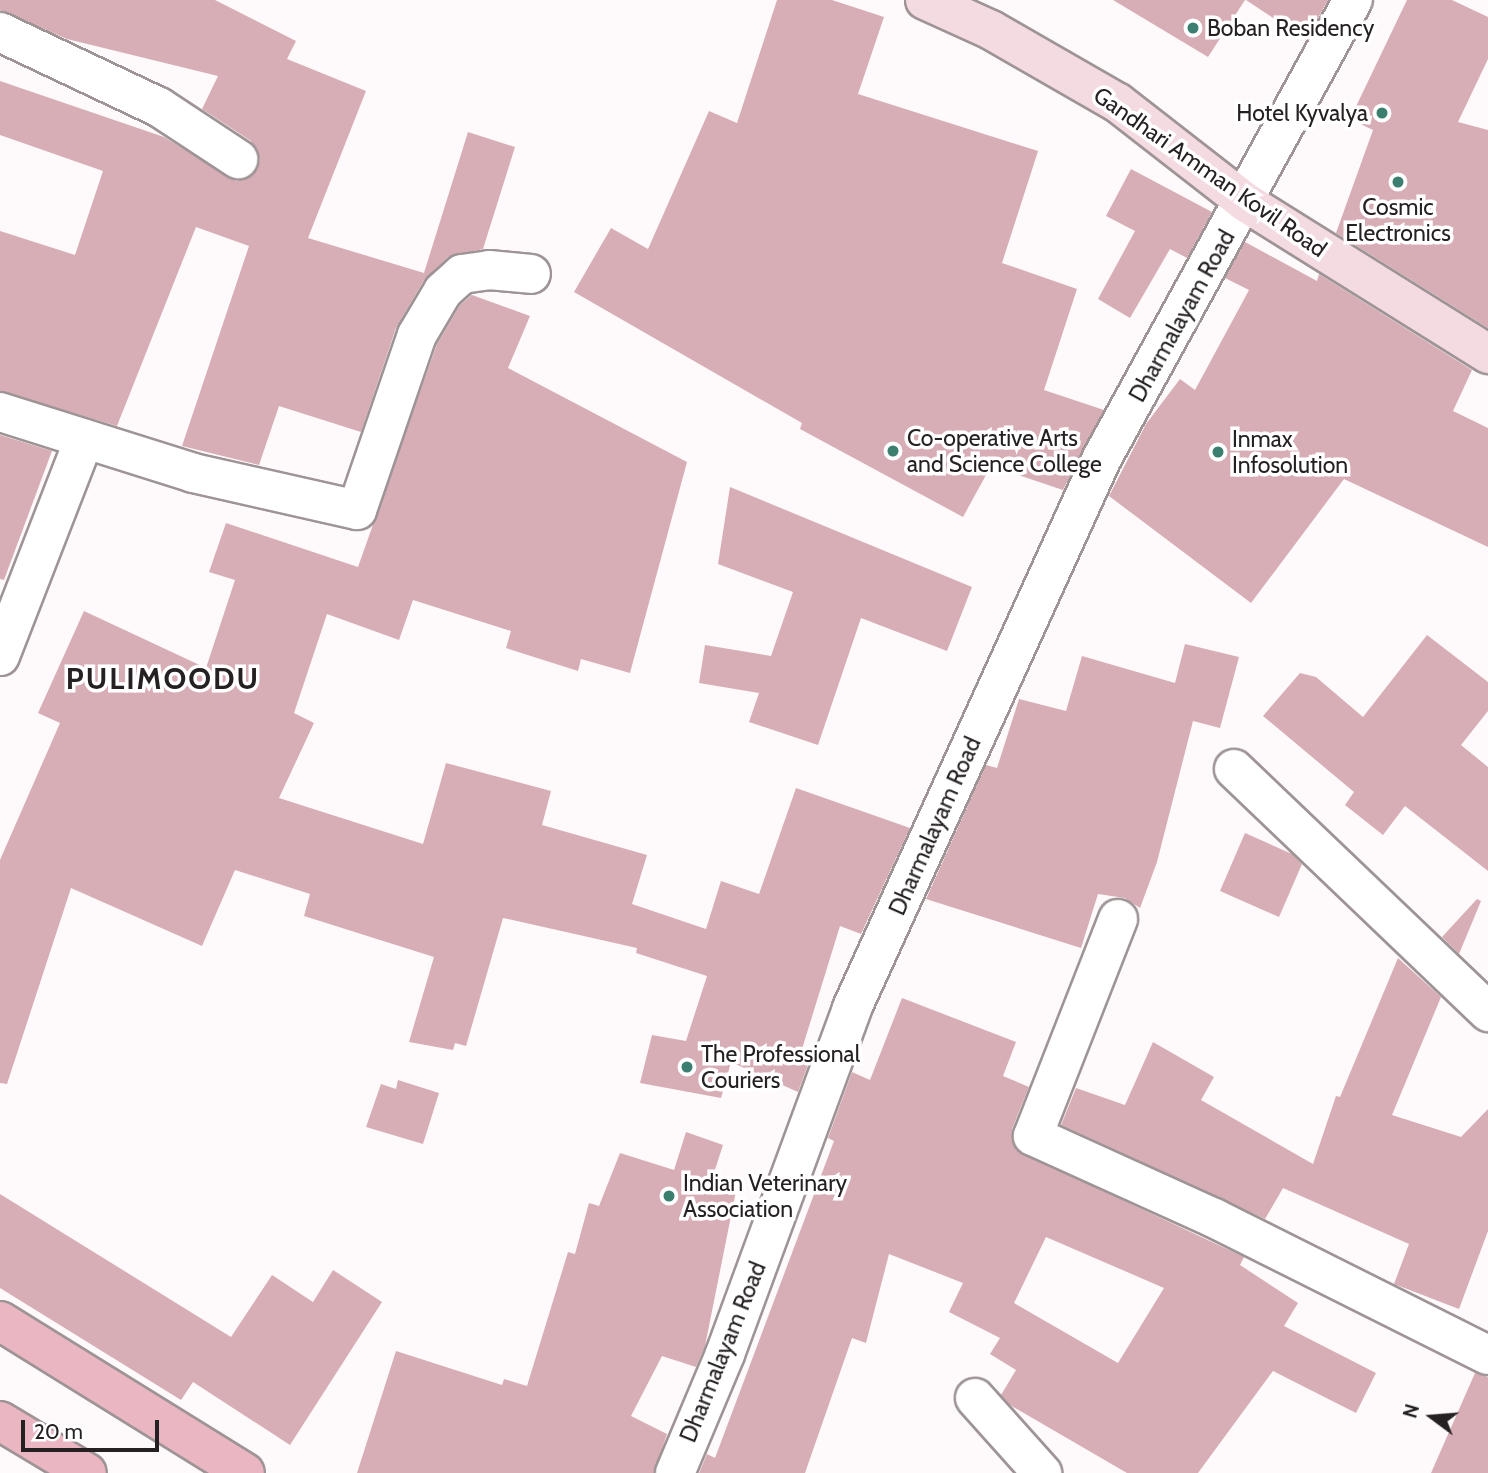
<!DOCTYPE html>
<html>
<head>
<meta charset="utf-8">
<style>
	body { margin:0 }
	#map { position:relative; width:1488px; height:1473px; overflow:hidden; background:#fef9fa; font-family:Cabin,sans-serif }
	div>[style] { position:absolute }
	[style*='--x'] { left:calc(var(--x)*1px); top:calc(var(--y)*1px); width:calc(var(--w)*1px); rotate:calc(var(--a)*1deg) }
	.building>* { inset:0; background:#d8aeb6 }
	.roads { filter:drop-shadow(2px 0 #9e9496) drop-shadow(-2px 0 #9e9496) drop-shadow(0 2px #9e9496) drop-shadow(0 -2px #9e9496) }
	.street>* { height:38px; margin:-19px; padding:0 19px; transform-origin:19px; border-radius:19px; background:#fff }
	.secondary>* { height:38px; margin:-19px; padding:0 19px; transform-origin:19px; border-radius:19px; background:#f4dbe1 }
	.primary>* { height:38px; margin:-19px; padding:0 19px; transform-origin:19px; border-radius:19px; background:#e9b6c2 }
	.dots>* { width:19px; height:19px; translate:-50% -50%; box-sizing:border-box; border:4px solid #fff; border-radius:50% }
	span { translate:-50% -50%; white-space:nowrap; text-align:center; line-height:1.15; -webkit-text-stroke:7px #fff; paint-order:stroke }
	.poi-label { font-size:23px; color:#252122 }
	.left { translate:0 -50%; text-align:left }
	.right { translate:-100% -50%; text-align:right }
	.street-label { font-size:23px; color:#252122 }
	.district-label { font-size:30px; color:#252122; font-weight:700; letter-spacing:2px }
	.north { position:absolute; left:1397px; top:1382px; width:70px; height:70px; -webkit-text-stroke:5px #fff; paint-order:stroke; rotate:286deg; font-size:19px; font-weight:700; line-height:28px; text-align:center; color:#252122 }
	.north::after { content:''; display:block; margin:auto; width:24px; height:32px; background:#252122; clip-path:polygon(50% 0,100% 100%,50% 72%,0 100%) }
	.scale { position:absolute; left:21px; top:1420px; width:138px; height:32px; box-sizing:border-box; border:4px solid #252122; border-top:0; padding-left:9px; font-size:21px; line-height:24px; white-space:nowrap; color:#252122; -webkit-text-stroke:5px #fff; paint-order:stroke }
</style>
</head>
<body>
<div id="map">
	<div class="building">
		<i style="clip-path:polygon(0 0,215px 0,296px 41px,287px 59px,366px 91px,308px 238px,424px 273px,468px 132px,515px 147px,483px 249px,448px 257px,424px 280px,396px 328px,361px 432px,279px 406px,259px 465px,182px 446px,249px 246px,196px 227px,117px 426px,0 391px,0 231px,75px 255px,103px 171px,0 135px,0 81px,164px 137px,236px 181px,248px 178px,260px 160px,251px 141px,202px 109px,218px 76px,67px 39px,0 10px)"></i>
		<i style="clip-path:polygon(777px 0,832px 0,884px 17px,858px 94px,1038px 151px,1002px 263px,1077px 289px,1044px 390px,1104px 410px,1063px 490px,991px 466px,963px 517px,800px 429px,802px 423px,574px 292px,611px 228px,648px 249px,709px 111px,737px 123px)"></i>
		<i style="clip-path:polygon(1113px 0,1245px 0,1208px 57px)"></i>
		<i style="clip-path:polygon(1246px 0,1328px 0,1306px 40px)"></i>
		<i style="clip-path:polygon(1407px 0,1452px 0,1488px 17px,1488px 59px,1458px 122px,1488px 130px,1488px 328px,1336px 233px,1373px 130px,1350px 119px)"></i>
		<i style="clip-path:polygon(1131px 169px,1212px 212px,1187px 258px,1170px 249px,1130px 318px,1098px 299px,1135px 231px,1106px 216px)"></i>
		<i style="clip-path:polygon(1245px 242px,1317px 281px,1319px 274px,1472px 370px,1453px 411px,1488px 428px,1488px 547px,1344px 479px,1251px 603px,1109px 496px,1146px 424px,1180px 379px,1195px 390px,1249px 290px,1225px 278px)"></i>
		<i style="clip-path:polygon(472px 295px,530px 316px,508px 368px,687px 462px,630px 673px,581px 659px,578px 671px,506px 648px,511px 631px,413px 600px,399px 640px,327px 614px,294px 713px,314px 723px,279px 798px,423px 844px,446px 763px,551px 791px,542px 825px,647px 855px,632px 904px,706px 929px,721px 881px,759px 894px,796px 788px,910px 828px,861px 934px,840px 926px,802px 1049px,812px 1054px,798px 1092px,731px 1062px,721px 1098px,640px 1083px,652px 1035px,686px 1041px,707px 976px,636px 953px,637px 948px,503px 918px,466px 1046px,455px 1043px,453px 1050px,409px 1042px,434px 957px,304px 916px,310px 894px,235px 870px,202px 946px,71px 888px,7px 1084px,0 1083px,0 860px,60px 723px,38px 713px,84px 611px,206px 668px,235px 580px,209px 572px,226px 523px,358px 567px,437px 344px,460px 305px)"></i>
		<i style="clip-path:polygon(0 435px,52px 451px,4px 580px,0 579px)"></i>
		<i style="clip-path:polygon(730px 487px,972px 587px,947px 651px,861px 618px,818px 745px,749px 722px,759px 693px,699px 683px,705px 645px,771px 656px,793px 592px,718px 564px)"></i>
		<i style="clip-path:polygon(1427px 635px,1488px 682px,1488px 711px,1461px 745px,1488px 767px,1488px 871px,1405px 806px,1383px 835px,1345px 805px,1354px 792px,1263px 716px,1300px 673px,1316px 677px,1363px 717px)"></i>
		<i style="clip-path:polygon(1185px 644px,1239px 657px,1220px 728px,1193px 721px,1157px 862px,1140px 908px,1125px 898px,1098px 894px,1081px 948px,926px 899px,986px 765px,997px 768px,1019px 699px,1066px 711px,1082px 656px,1175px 683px)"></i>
		<i style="clip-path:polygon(1245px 833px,1292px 854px,1302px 864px,1279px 917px,1220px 891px)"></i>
		<i style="clip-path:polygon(1477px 899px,1481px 901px,1459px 954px,1442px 937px)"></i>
		<i style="clip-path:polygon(1398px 958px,1441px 997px,1392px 1115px,1461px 1137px,1488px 1109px,1488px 1231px,1459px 1309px,1394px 1284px,1409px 1244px,1283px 1188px,1265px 1219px,1061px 1125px,1076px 1088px,1125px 1105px,1153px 1042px,1214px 1077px,1201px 1100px,1313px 1164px,1336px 1096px,1340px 1097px)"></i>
		<i style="clip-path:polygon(evenodd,902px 998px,1016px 1042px,1003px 1076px,1029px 1087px,1012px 1129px,1016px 1150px,1244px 1257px,1240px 1265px,1298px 1303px,1284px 1326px,1376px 1373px,1356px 1413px,1273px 1371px,1198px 1473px,1127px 1473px,1010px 1405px,1001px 1395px,1016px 1370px,990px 1354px,1000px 1338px,949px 1312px,963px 1283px,889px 1254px,866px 1343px,852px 1338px,805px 1473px,699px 1473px,707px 1454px,715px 1458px,834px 1141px,828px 1138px,852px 1072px,870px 1080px,902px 998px,1046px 1237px,1164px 1288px,1118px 1363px,1014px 1303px,1046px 1237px)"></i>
		<i style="clip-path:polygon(398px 1080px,439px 1093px,423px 1144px,366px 1127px,381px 1084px,396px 1089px)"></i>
		<i style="clip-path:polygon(686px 1132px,723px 1145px,711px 1182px,736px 1191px,705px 1346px,696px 1367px,662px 1356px,631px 1416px,667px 1434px,654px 1473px,357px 1473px,396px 1351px,502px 1385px,504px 1379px,527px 1386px,568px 1252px,575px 1254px,589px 1203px,599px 1206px,620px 1153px,674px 1170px)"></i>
		<i style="clip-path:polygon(0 1194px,231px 1337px,272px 1275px,313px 1302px,333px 1270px,382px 1302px,290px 1445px,193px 1382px,181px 1400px,0 1288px)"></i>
		<i style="clip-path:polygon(1475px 1373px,1488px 1377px,1488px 1473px,1431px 1473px)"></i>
	</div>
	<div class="roads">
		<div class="street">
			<i style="--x:0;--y:32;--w:176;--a:25.3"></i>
			<i style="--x:159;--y:107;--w:95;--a:33.4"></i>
			<i style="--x:0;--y:412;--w:202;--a:17.5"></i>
			<i style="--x:193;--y:473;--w:168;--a:12.7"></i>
			<i style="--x:357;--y:510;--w:185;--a:-71.1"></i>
			<i style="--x:417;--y:335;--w:51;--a:-59.4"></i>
			<i style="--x:443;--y:291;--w:25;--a:-42"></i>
			<i style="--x:462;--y:274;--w:27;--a:-8"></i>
			<i style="--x:489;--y:270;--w:42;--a:5.4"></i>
			<i style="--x:0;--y:656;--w:233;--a:-68.8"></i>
			<i style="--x:1234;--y:769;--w:352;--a:43.7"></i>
			<i style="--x:1118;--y:919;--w:233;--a:111.4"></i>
			<i style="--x:1033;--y:1136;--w:199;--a:24.4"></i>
			<i style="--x:1214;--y:1218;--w:306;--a:26.6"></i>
			<i style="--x:975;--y:1398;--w:101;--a:48.2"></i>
			<i style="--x:675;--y:1473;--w:129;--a:-67.2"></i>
			<i style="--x:725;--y:1354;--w:369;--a:-69.8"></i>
			<i style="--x:852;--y:1008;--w:604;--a:-65.56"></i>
			<i style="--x:1102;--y:458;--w:522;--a:-61.28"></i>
		</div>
		<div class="secondary">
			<i style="--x:925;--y:0;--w:72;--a:24.4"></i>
			<i style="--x:991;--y:30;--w:146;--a:29.9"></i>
			<i style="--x:1118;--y:103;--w:161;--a:37.9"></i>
			<i style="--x:1245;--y:202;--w:287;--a:32"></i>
		</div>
		<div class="primary">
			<i style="--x:0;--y:1321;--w:288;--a:31.8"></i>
			<i style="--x:0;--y:1421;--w:101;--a:30.9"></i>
		</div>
	</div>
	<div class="dots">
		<i style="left:1193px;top:28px;background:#3c7e6f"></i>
		<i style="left:1382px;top:113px;background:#3c7e6f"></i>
		<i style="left:1398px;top:182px;background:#3c7e6f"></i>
		<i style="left:893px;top:451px;background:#3c7e6f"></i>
		<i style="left:1218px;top:452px;background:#3c7e6f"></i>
		<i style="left:687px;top:1067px;background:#3c7e6f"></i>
		<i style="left:669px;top:1196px;background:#3c7e6f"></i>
	</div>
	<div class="poi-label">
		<span class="left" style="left:1207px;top:28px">Boban Residency</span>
		<span class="right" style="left:1368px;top:113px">Hotel Kyvalya</span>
		<span style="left:1398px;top:220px">Cosmic<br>Electronics</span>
		<span class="left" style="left:907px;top:451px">Co-operative Arts<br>and Science College</span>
		<span class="left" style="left:1232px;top:452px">Inmax<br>Infosolution</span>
		<span class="left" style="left:701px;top:1067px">The Professional<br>Couriers</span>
		<span class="left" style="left:683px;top:1196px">Indian Veterinary<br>Association</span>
	</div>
	<div class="street-label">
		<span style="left:1210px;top:172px;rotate:35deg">Gandhari Amman Kovil Road</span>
		<span style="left:1182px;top:316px;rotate:-61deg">Dharmalayam Road</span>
		<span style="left:935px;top:826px;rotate:-66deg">Dharmalayam Road</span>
		<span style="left:723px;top:1352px;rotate:-68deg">Dharmalayam Road</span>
	</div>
	<div class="district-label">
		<span style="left:163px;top:679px">PULIMOODU</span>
	</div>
	<div class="north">N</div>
	<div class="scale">20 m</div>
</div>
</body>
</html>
